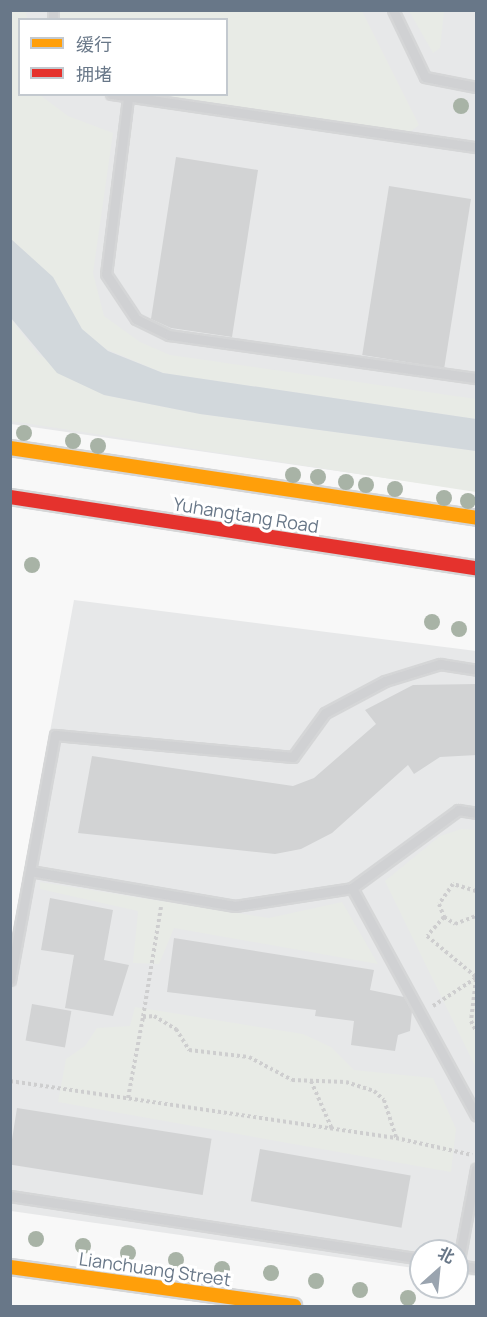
<!DOCTYPE html>
<html>
<head>
<meta charset="utf-8">
<style>
	body { margin:0 }
	#map { position:relative; width:487px; height:1317px; overflow:hidden; background:#f8f8f8; font-family:Manrope,"Noto Sans SC",sans-serif }
	div>[style] { position:absolute }
	[style*='--x'] { left:calc(var(--x)*1px); top:calc(var(--y)*1px); width:calc(var(--w)*1px); rotate:calc(var(--a)*1deg) }
	.built>* { inset:0; background:#e7e8e9 }
	.green>* { inset:0; background:#e8ebe6 }
	.water>* { inset:0; background:#d2d8dc }
	.building>* { inset:0; background:#d2d3d4; transform-origin:0 0 }
	.path>* { height:4px; margin-top:-2px; transform-origin:0; background:repeating-linear-gradient(90deg,#cececf 0 3px,transparent 0 6px) }
	.roads { filter:drop-shadow(2px 0 #d5d6d7) drop-shadow(-2px 0 #d5d6d7) drop-shadow(0 2px #d5d6d7) drop-shadow(0 -2px #d5d6d7) }
	.lane>* { height:9px; margin:-4.5px; padding:0 4.5px; transform-origin:4.5px; border-radius:4.5px; background:#d0d1d3 }
	.slow>* { height:14px; margin:-7px; padding:0 7px; transform-origin:7px; border-radius:7px; background:#ff9f0a }
	.jam>* { height:14px; margin:-7px; padding:0 7px; transform-origin:7px; border-radius:7px; background:#e5322d }
	.trees>* { width:16px; height:16px; margin:-8px; border-radius:50%; background:#a8b3a6 }
	span { translate:-50% -50%; white-space:nowrap; text-align:center; line-height:1.15; -webkit-text-stroke:6px #fff; paint-order:stroke }
	.street-label { font-size:18px; color:#687788 }
	.frame { position:absolute; inset:0; border:12px solid #687788; pointer-events:none }
	.legend { position:absolute; left:18px; top:18px; width:210px; height:78px; box-sizing:border-box; background:#fff; border:2px solid #c3c9cf; margin:0; padding:8px 10px; list-style:none; font-size:18px; color:#687788 }
	.legend li { display:flex; align-items:center; gap:12px; height:30px }
	.legend b { width:30px; border:2px solid #c3c9cf }
	.north { position:absolute; left:409px; top:1239px; width:60px; height:60px; box-sizing:border-box; background:#fff; border:2px solid #c3c9cf; border-radius:50%; rotate:27deg; font-size:16px; font-weight:700; line-height:24px; text-align:center; color:#687788 }
	.north::after { content:''; display:block; margin:auto; width:21px; height:27px; background:#9aa4af; clip-path:polygon(50% 0,100% 100%,50% 72%,0 100%) }
</style>
</head>
<body>
<div id="map">
	<div class="built">
		<i style="clip-path:polygon(evenodd,11px 11px,476px 11px,476px 491px,11px 424px,11px 11px,20px 20px,226px 20px,226px 94px,20px 94px,20px 20px)"></i>
		<i style="clip-path:polygon(74px 600px,476px 651px,476px 1276px,457px 1274px,457px 1251px,421px 1251px,421px 1269px,11px 1211px,11px 946px)"></i>
	</div>
	<div class="green">
		<i style="clip-path:polygon(11px 11px,26px 11px,27px 19px,20px 20px,20px 94px,40px 95px,68px 116px,113px 133px,93px 273px,104px 316px,140px 342px,170px 355px,476px 399px,476px 419px,163px 373px,106px 349px,82px 329px,53px 277px,11px 239px)"></i>
		<i style="clip-path:polygon(58px 11px,362px 11px,419px 125px,407px 134px,129px 95px,226px 94px,226px 20px,59px 19px)"></i>
		<i style="clip-path:polygon(409px 11px,444px 11px,440px 48px,433px 53px)"></i>
		<i style="clip-path:polygon(10px 318px,38px 354px,104px 395px,200px 414px,476px 451px,476px 492px,11px 421px)"></i>
		<i style="clip-path:polygon(461px 829px,476px 830px,476px 1068px,385px 881px,440px 836px)"></i>
		<i style="clip-path:polygon(40px 882px,269px 918px,342px 902px,378px 964px,174px 928px,159px 964px,133px 963px,138px 911px,40px 889px)"></i>
		<i style="clip-path:polygon(135px 1007px,303px 1034px,331px 1047px,354px 1070px,433px 1078px,456px 1129px,451px 1172px,58px 1102px,66px 1059px,85px 1046px,97px 1028px,130px 1026px)"></i>
	</div>
	<div class="water">
		<i style="clip-path:polygon(11px 239px,53px 277px,82px 329px,108px 351px,163px 373px,476px 419px,476px 451px,200px 414px,104px 395px,57px 373px,11px 318px)"></i>
	</div>
	<div class="building">
		<i style="clip-path:polygon(176px 157px,258px 170px,232px 337px,171px 328px,151px 319px)"></i>
		<i style="left:389px;top:186px;width:83px;height:171px;rotate:9deg"></i>
		<i style="clip-path:polygon(477px 684px,477px 755px,440px 757px,414px 774px,408px 765px,332px 833px,301px 849px,275px 854px,78px 833px,92px 756px,293px 786px,314px 778px,376px 724px,365px 710px,413px 685px)"></i>
		<i style="clip-path:polygon(50px 898px,113px 910px,104px 960px,129px 965px,113px 1016px,65px 1008px,74px 955px,41px 950px)"></i>
		<i style="clip-path:polygon(174px 938px,374px 970px,370px 990px,404px 997px,412px 1011px,410px 1031px,398px 1035px,395px 1051px,351px 1045px,354px 1021px,315px 1016px,316px 1010px,167px 992px)"></i>
		<i style="left:32px;top:1004px;width:40px;height:37px;rotate:10deg"></i>
		<i style="left:17px;top:1108px;width:197px;height:57px;rotate:9deg"></i>
		<i style="left:260px;top:1149px;width:153px;height:53px;rotate:10deg"></i>
	</div>
	<div class="path">
		<i style="--x:476;--y:891;--w:24;--a:-163"></i>
		<i style="--x:453;--y:884;--w:24;--a:125"></i>
		<i style="--x:439;--y:904;--w:14;--a:69"></i>
		<i style="--x:444;--y:917;--w:13;--a:32"></i>
		<i style="--x:455;--y:924;--w:22;--a:-21"></i>
		<i style="--x:161;--y:907;--w:111;--a:99.3"></i>
		<i style="--x:143;--y:1017;--w:11;--a:-5"></i>
		<i style="--x:154;--y:1016;--w:26;--a:31"></i>
		<i style="--x:176;--y:1029;--w:25;--a:58"></i>
		<i style="--x:189;--y:1050;--w:60;--a:6.7"></i>
		<i style="--x:249;--y:1057;--w:49;--a:28.1"></i>
		<i style="--x:292;--y:1080;--w:54;--a:2.1"></i>
		<i style="--x:346;--y:1082;--w:29;--a:18"></i>
		<i style="--x:374;--y:1091;--w:13;--a:42"></i>
		<i style="--x:384;--y:1100;--w:40;--a:72"></i>
		<i style="--x:396;--y:1138;--w:78;--a:12.6"></i>
		<i style="--x:444;--y:917;--w:25;--a:132"></i>
		<i style="--x:427;--y:936;--w:64;--a:39.9"></i>
		<i style="--x:476;--y:979;--w:42;--a:96.8"></i>
		<i style="--x:471;--y:1021;--w:11;--a:63"></i>
		<i style="--x:433;--y:1006;--w:51;--a:-33.1"></i>
		<i style="--x:10;--y:1081;--w:390;--a:8.4"></i>
		<i style="--x:311;--y:1081;--w:52;--a:66.4"></i>
		<i style="--x:128;--y:1098;--w:82;--a:-79.5"></i>
	</div>
	<div class="roads">
		<div class="lane">
			<i style="--x:53;--y:10;--w:10;--a:90"></i>
			<i style="--x:393;--y:10;--w:74;--a:64.5"></i>
			<i style="--x:425;--y:77;--w:52;--a:11.1"></i>
			<i style="--x:111;--y:94;--w:369;--a:8.3"></i>
			<i style="--x:128;--y:98;--w:177;--a:97.1"></i>
			<i style="--x:106;--y:274;--w:54;--a:56.3"></i>
			<i style="--x:136;--y:319;--w:37;--a:26"></i>
			<i style="--x:169;--y:335;--w:310;--a:8"></i>
			<i style="--x:30;--y:871;--w:208;--a:9.7"></i>
			<i style="--x:235;--y:906;--w:118;--a:-8.7"></i>
			<i style="--x:352;--y:888;--w:132;--a:-36.3"></i>
			<i style="--x:458;--y:810;--w:18;--a:9"></i>
			<i style="--x:352;--y:888;--w:259;--a:61.4"></i>
			<i style="--x:10;--y:980;--w:249;--a:-79.6"></i>
			<i style="--x:55;--y:735;--w:239;--a:5.3"></i>
			<i style="--x:293;--y:757;--w:54;--a:-54"></i>
			<i style="--x:325;--y:713;--w:68;--a:-28.1"></i>
			<i style="--x:385;--y:681;--w:58;--a:-17.2"></i>
			<i style="--x:440;--y:664;--w:36;--a:9"></i>
			<i style="--x:10;--y:1196;--w:416;--a:8.7"></i>
			<i style="--x:457;--y:1265;--w:19;--a:9"></i>
			<i style="--x:458;--y:1265;--w:98;--a:-79.4"></i>
		</div>
		<div class="slow">
			<i style="--x:10;--y:448;--w:471;--a:8.5"></i>
			<i style="--x:10;--y:1267;--w:287;--a:7.8"></i>
		</div>
		<div class="jam">
			<i style="--x:10;--y:497;--w:471;--a:8.7"></i>
		</div>
	</div>
	<div class="trees">
		<i style="left:461px;top:106px"></i>
		<i style="left:24px;top:433px"></i>
		<i style="left:73px;top:441px"></i>
		<i style="left:98px;top:446px"></i>
		<i style="left:293px;top:475px"></i>
		<i style="left:318px;top:477px"></i>
		<i style="left:346px;top:482px"></i>
		<i style="left:366px;top:485px"></i>
		<i style="left:395px;top:489px"></i>
		<i style="left:444px;top:498px"></i>
		<i style="left:468px;top:501px"></i>
		<i style="left:32px;top:565px"></i>
		<i style="left:432px;top:622px"></i>
		<i style="left:459px;top:629px"></i>
		<i style="left:36px;top:1239px"></i>
		<i style="left:83px;top:1246px"></i>
		<i style="left:128px;top:1253px"></i>
		<i style="left:176px;top:1260px"></i>
		<i style="left:222px;top:1269px"></i>
		<i style="left:271px;top:1273px"></i>
		<i style="left:316px;top:1281px"></i>
		<i style="left:360px;top:1290px"></i>
		<i style="left:408px;top:1298px"></i>
	</div>
	<div class="street-label">
		<span style="left:246px;top:515px;rotate:9deg">Yuhangtang Road</span>
		<span style="left:155px;top:1269px;rotate:8deg">Lianchuang Street</span>
	</div>
	<div class="frame"></div>
	<ul class="legend">
	<li><b style="height:8px;background:#ff9f0a"></b>缓行</li>
	<li><b style="height:8px;background:#e5322d"></b>拥堵</li>
	</ul>
	<div class="north">北</div>
</div>
</body>
</html>
